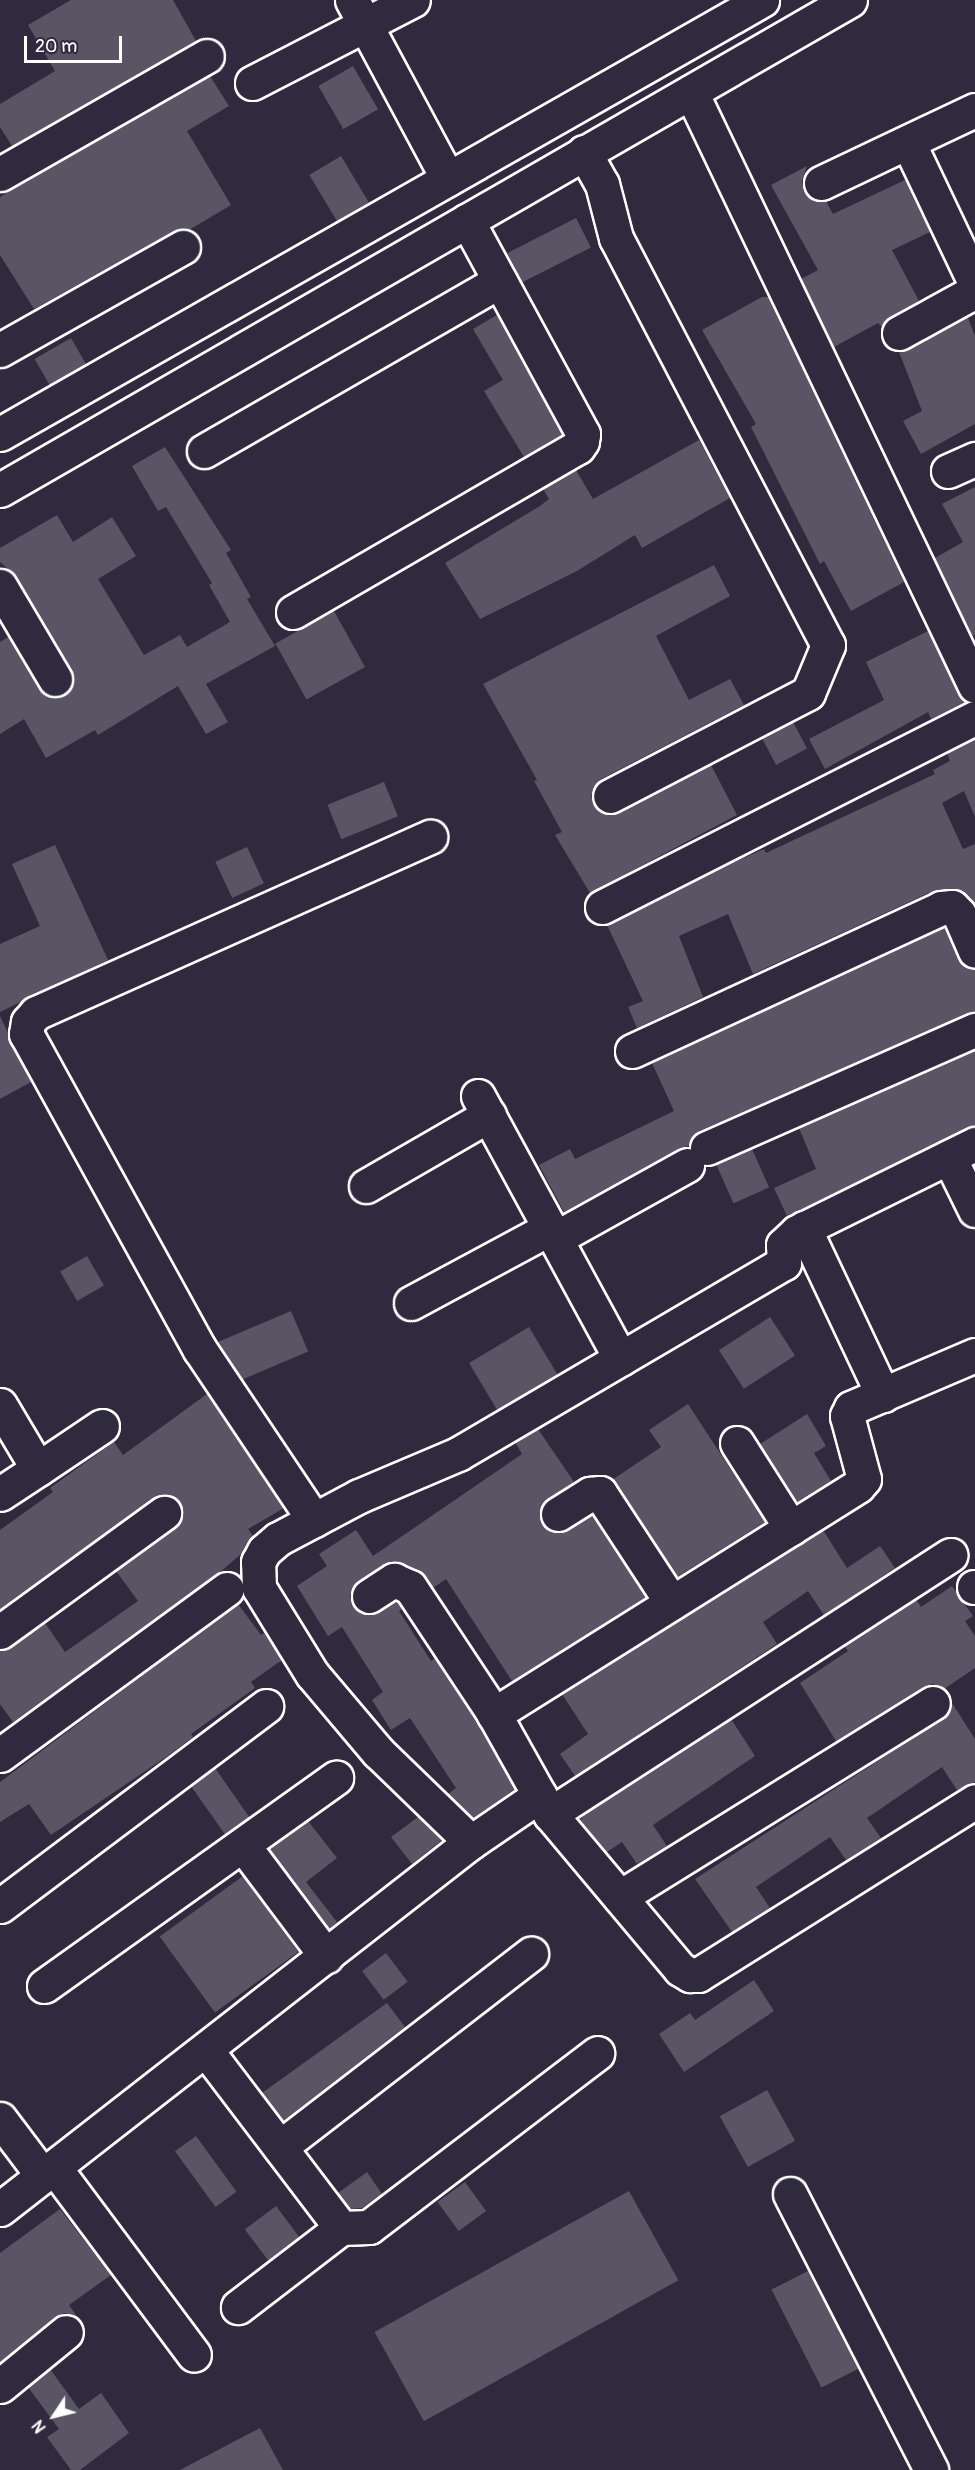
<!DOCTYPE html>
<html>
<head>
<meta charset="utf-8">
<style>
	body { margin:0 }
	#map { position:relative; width:975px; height:2470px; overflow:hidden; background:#2f2a3d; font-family:Pangolin,sans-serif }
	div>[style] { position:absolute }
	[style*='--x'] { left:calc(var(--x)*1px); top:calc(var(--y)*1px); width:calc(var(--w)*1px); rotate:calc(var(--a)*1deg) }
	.building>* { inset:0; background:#595564; transform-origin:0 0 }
	.roads { filter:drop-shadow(2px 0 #fff) drop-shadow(-2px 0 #fff) drop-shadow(0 2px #fff) drop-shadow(0 -2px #fff) }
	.minor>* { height:33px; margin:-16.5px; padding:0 16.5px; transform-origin:16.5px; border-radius:16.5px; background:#2f2a3d }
	.tertiary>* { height:33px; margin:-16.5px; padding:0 16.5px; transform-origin:16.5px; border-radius:16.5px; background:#2f2a3d }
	span { translate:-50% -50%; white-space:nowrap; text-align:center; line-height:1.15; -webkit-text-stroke:6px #2f2a3d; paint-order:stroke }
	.north { position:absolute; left:24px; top:2386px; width:60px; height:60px; -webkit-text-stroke:4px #2f2a3d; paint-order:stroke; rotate:235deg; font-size:16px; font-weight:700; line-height:24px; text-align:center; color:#fff }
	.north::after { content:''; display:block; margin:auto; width:21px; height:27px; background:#fff; clip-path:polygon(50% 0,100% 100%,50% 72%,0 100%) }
	.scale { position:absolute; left:24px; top:36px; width:98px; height:27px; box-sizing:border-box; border:3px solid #fff; border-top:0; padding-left:8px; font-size:18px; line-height:21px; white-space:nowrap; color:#fff; -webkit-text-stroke:4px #2f2a3d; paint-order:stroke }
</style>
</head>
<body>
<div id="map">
	<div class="building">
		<i style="clip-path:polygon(71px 0,173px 0,196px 41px,12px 146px,0 127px,0 104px,55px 71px,28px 25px)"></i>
		<i style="left:353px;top:66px;width:50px;height:40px;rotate:60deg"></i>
		<i style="clip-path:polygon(210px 76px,229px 106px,187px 131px,231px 205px,189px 230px,174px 231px,34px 309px,0 255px,0 197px)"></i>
		<i style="left:341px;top:156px;width:54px;height:37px;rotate:59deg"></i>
		<i style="clip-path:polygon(807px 166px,802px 181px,804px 192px,811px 199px,826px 201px,833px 214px,905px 180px,930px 232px,892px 250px,919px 301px,890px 317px,882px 327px,878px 323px,834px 347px,801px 279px,818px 270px,771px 185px)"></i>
		<i style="left:576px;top:218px;width:33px;height:77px;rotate:63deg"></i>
		<i style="clip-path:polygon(762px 297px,768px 297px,904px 582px,851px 611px,824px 561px,820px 564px,751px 427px,756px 424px,702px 330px)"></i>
		<i style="clip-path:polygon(497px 315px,562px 435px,524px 457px,484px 391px,503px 380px,473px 329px)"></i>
		<i style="clip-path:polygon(968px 318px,975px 336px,975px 424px,921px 454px,903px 421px,922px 411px,899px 352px)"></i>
		<i style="left:71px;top:338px;width:30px;height:42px;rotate:60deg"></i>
		<i style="clip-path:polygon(699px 440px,730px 498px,642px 548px,635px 535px,577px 571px,480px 619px,445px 563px,540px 506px,549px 499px,543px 489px,576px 470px,593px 499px)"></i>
		<i style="clip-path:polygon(165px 447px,231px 550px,226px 553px,251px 597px,247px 599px,275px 646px,206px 684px,228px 722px,206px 734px,178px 686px,98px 735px,95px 730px,46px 758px,24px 719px,0 734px,0 642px,8px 637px,46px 696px,65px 695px,74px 678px,16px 576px,0 562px,0 548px,57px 515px,73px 542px,112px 517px,136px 556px,98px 579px,144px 655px,180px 635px,187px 647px,230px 622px,209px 585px,212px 583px,166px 507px,158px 511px,132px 466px)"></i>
		<i style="clip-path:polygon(975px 487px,975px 635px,972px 636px,935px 558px,963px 542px,942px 504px)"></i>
		<i style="clip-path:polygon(714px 565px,730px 596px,656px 636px,689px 700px,730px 679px,744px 705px,601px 779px,591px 796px,599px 811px,618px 813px,711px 765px,737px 815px,590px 893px,555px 835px,562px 832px,534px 781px,537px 780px,483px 684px)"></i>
		<i style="left:334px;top:611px;width:64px;height:67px;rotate:61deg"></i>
		<i style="clip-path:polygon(928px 631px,965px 702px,931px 719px,928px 712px,825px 769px,809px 739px,884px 700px,866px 662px)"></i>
		<i style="left:793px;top:722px;width:30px;height:35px;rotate:62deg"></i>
		<i style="clip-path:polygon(975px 739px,975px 817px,964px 791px,942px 803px,963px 849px,975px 844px,975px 905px,958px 889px,933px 891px,753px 974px,728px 914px,679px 936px,703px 997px,637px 1028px,628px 1007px,643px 1001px,607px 925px,714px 871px,764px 849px,766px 853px,935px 774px,933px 770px,950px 761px,947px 753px)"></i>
		<i style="left:384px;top:782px;width:37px;height:61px;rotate:68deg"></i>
		<i style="clip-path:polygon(55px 845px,108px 960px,0 1012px,0 944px,40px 926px,12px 864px)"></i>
		<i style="left:247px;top:847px;width:40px;height:35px;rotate:65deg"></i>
		<i style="clip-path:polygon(944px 927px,958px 959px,975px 970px,975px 1012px,699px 1131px,688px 1146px,678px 1149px,564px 1212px,539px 1165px,570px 1149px,575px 1159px,674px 1111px,652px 1063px)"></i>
		<i style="clip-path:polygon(0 1016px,31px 1082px,0 1099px)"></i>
		<i style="clip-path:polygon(975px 1050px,975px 1125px,787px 1216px,774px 1188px,816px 1169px,799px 1128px)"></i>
		<i style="left:752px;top:1149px;width:42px;height:39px;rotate:66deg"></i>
		<i style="left:87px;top:1256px;width:34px;height:31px;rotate:60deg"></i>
		<i style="left:291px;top:1311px;width:44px;height:80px;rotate:67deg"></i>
		<i style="left:770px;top:1317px;width:46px;height:61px;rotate:57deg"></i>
		<i style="left:529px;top:1327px;width:55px;height:70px;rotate:59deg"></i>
		<i style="clip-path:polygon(207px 1394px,284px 1508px,248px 1529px,253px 1536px,241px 1554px,219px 1573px,13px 1722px,0 1704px,0 1650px,11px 1647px,45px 1623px,65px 1652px,138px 1601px,116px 1571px,175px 1528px,183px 1512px,172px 1496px,154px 1498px,0 1609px,0 1530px,53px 1492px,50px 1488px,114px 1442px,123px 1455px)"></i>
		<i style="clip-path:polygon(688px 1404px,765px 1522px,677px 1577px,612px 1480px,661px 1447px,649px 1430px)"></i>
		<i style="clip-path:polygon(807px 1414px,826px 1446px,814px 1453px,831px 1481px,797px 1502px,760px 1444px)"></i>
		<i style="clip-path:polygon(538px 1429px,574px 1482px,542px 1505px,542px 1524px,559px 1533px,592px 1515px,646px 1597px,512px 1681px,446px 1579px,433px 1588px,418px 1570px,392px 1561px,358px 1581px,350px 1596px,354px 1607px,369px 1615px,397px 1602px,402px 1609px,399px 1611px,431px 1661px,435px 1658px,478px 1724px,515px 1789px,473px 1818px,448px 1794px,456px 1788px,410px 1718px,391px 1730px,372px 1700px,383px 1692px,342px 1627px,328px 1636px,297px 1586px,327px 1566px,319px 1554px,356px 1530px,373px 1556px,522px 1454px,515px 1442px)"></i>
		<i style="clip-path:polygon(823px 1530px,847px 1568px,880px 1546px,895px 1568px,824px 1615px,808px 1591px,763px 1622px,777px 1644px,575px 1776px,560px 1754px,588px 1734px,562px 1694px)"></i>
		<i style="clip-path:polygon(952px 1586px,973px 1616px,965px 1621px,975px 1636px,975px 1668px,944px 1689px,933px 1684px,923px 1687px,836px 1741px,800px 1683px,848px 1651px,844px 1646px,916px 1599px,921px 1607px)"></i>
		<i style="clip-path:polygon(238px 1604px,261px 1635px,264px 1633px,282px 1660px,251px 1682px,255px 1688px,191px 1734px,193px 1737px,169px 1755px,51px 1835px,29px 1804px,0 1822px,0 1782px)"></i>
		<i style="clip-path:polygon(952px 1703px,975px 1739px,975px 1782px,957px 1790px,942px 1767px,867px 1818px,881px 1838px,846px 1860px,830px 1837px,756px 1887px,770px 1908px,732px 1932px,695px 1879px,943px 1719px)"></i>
		<i style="clip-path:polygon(731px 1719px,755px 1756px,653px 1825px,667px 1846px,637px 1864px,622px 1842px,607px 1852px,580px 1820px,586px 1813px)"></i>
		<i style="left:215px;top:1768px;width:60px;height:30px;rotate:55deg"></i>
		<i style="clip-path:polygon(418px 1817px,442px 1840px,412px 1864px,391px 1837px)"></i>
		<i style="clip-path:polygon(308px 1821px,337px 1858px,306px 1882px,337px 1922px,329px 1929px,269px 1849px)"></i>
		<i style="left:243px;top:1876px;width:94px;height:103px;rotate:54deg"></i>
		<i style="left:386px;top:1953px;width:36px;height:30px;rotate:53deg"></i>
		<i style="clip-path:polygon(754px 1980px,774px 2011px,684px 2072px,659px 2034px,690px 2013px,695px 2020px)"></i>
		<i style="clip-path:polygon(387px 2003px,405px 2027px,283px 2121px,262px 2093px)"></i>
		<i style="left:767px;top:2090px;width:58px;height:54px;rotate:61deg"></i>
		<i style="left:196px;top:2136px;width:69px;height:26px;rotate:54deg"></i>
		<i style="clip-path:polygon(367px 2172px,382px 2194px,362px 2208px,350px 2209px,338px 2193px)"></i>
		<i style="left:465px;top:2182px;width:36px;height:34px;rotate:54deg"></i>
		<i style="left:629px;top:2191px;width:102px;height:291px;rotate:61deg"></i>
		<i style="left:276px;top:2206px;width:39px;height:39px;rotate:53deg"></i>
		<i style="clip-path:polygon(60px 2209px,111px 2275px,69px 2305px,78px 2318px,64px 2313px,55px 2317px,0 2362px,0 2253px)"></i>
		<i style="left:808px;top:2271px;width:110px;height:41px;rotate:63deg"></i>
		<i style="clip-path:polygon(50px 2369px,79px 2409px,101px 2393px,129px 2433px,80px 2470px,71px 2470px,47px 2437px,59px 2429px,28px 2387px)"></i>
		<i style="clip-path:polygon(260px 2428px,283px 2470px,180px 2470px)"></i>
	</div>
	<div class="roads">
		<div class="minor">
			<i style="--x:352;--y:0;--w:203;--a:61.8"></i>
			<i style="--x:252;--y:83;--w:181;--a:-27.3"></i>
			<i style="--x:691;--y:92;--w:658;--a:64.45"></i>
			<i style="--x:584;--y:152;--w:37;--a:61"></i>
			<i style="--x:602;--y:184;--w:56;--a:75.5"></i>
			<i style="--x:616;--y:238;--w:459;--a:62.5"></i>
			<i style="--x:828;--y:645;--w:52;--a:112.6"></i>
			<i style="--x:808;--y:693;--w:223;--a:152.5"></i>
			<i style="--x:0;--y:174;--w:238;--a:-29.7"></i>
			<i style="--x:821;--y:183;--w:170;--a:-25.4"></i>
			<i style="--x:899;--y:333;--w:81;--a:-28.8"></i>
			<i style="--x:970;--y:294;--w:12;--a:-66"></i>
			<i style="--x:975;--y:283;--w:156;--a:-115.4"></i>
			<i style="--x:0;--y:350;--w:210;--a:-29.4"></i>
			<i style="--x:204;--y:451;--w:341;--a:-29.9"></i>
			<i style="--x:948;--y:471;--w:30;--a:-24"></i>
			<i style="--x:0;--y:586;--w:108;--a:59.4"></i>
			<i style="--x:293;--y:612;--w:329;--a:-30.1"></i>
			<i style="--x:578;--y:447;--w:7;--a:-56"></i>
			<i style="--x:582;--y:441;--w:7;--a:-82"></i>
			<i style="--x:583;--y:434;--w:243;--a:-118.5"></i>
			<i style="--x:602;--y:907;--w:418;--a:-26.9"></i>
			<i style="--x:632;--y:1051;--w:340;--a:-24.8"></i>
			<i style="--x:941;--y:908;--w:11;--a:-5"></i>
			<i style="--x:952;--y:907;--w:10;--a:45"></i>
			<i style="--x:959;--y:914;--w:40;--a:66.6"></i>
			<i style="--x:478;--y:1096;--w:299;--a:61.5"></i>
			<i style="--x:707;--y:1148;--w:293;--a:-23.8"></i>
			<i style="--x:949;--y:1157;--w:59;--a:63.9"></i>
			<i style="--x:366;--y:1186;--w:142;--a:-30"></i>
			<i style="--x:804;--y:1228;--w:185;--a:64.7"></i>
			<i style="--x:556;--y:1238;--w:150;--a:-29.1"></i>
			<i style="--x:411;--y:1303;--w:158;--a:-28.3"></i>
			<i style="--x:975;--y:1355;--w:135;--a:156.9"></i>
			<i style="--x:851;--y:1408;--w:9;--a:117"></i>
			<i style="--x:847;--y:1416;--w:65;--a:74.9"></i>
			<i style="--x:864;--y:1479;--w:9;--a:131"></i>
			<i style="--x:858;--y:1486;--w:430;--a:147.9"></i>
			<i style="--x:494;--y:1714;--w:115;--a:60.8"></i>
			<i style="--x:550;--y:1814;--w:202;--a:50"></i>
			<i style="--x:680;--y:1969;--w:12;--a:31"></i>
			<i style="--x:690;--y:1975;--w:8;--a:0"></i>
			<i style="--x:698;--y:1975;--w:327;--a:-32.1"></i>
			<i style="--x:0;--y:1405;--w:74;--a:59.3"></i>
			<i style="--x:38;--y:1469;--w:45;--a:146.7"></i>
			<i style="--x:737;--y:1443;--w:101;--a:57.6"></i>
			<i style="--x:38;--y:1469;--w:77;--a:-33.9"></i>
			<i style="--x:558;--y:1514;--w:38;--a:-32"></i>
			<i style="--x:590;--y:1494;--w:10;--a:-6"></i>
			<i style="--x:600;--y:1493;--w:131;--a:56.8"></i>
			<i style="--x:314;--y:1520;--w:205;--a:-123.8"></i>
			<i style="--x:200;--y:1350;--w:361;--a:-118.8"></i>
			<i style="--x:26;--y:1034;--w:12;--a:-81"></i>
			<i style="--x:28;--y:1022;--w:12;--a:-48"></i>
			<i style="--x:36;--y:1013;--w:432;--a:-24.1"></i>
			<i style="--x:974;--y:1587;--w:1;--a:0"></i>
			<i style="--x:369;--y:1596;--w:30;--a:-33"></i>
			<i style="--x:394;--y:1580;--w:17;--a:24"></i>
			<i style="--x:410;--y:1587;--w:152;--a:56.5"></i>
			<i style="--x:0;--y:1632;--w:203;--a:-36"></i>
			<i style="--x:0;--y:1755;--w:281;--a:-36.2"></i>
			<i style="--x:550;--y:1814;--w:477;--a:-32.9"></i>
			<i style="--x:471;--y:1842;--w:129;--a:-135.9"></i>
			<i style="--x:378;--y:1752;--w:102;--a:-130.2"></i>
			<i style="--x:312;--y:1674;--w:101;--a:-121.6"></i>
			<i style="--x:259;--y:1588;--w:26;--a:-92"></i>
			<i style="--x:258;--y:1562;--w:13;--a:-61"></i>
			<i style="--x:264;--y:1551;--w:18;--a:-41"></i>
			<i style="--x:278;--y:1539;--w:92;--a:-28"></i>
			<i style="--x:359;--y:1496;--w:108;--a:-23"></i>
			<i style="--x:458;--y:1454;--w:378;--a:-30.4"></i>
			<i style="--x:784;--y:1263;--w:18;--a:-93"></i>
			<i style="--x:783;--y:1245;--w:19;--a:-43"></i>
			<i style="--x:797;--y:1232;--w:199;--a:-26.3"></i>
			<i style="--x:243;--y:1845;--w:139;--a:53.2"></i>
			<i style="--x:620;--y:1897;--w:368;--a:-31.8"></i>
			<i style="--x:0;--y:1906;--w:333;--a:-36.9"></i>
			<i style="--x:44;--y:1986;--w:359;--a:-35.5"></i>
			<i style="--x:206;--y:2050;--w:223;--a:52.8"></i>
			<i style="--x:341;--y:2228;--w:130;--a:142.5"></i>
			<i style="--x:0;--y:2119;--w:71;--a:53"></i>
			<i style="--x:280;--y:2147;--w:317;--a:-37.6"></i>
			<i style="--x:54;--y:2167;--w:234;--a:53.3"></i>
			<i style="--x:790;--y:2194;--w:310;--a:62.9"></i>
			<i style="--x:0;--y:2209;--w:597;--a:-37.93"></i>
			<i style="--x:471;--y:1842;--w:83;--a:-34.3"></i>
			<i style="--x:341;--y:2228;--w:28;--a:-2"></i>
			<i style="--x:369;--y:2227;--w:287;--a:-37.3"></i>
			<i style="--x:0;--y:2386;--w:85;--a:-39.3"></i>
		</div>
		<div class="tertiary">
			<i style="--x:0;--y:434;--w:877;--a:-29.66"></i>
			<i style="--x:0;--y:490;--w:981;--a:-29.96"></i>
		</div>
	</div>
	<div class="north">N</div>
	<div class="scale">20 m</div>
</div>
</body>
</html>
